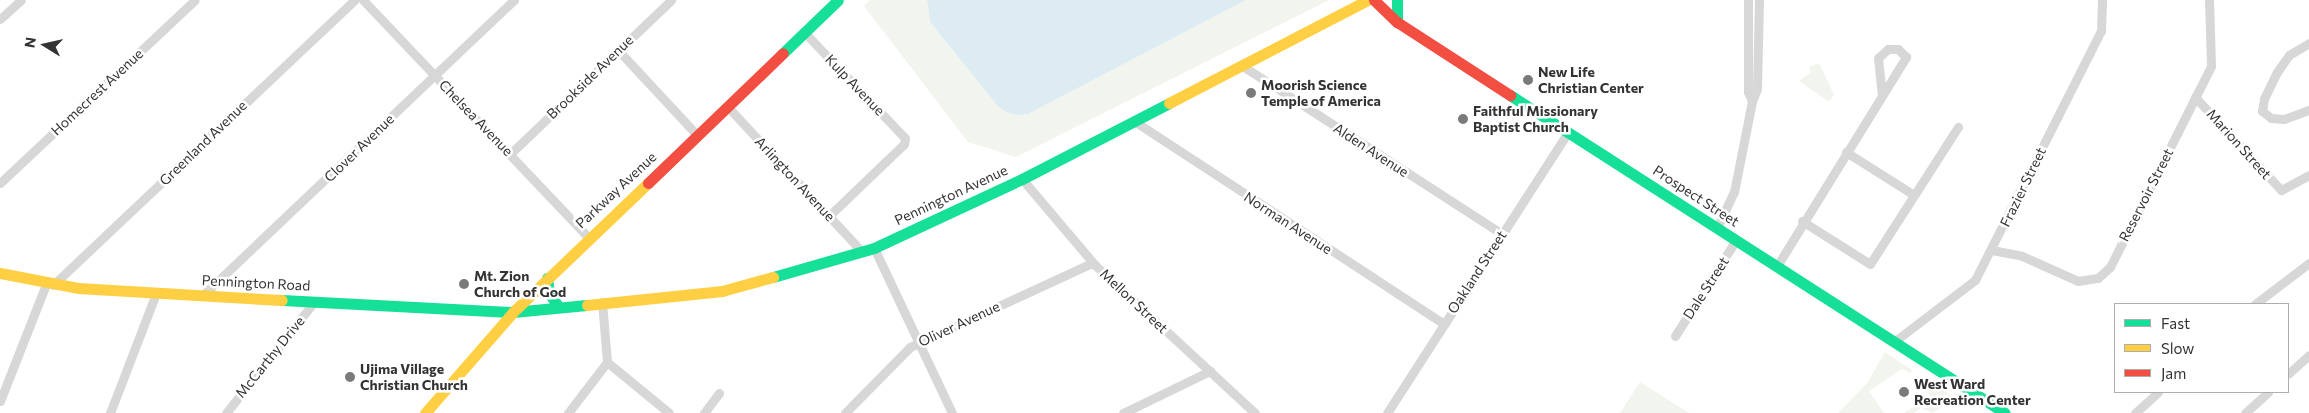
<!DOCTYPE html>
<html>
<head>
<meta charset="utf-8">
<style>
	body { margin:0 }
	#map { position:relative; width:2309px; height:413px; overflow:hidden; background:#fff; font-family:Commissioner,sans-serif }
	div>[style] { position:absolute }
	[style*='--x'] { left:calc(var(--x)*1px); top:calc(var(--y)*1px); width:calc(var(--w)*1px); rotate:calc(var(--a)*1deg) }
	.green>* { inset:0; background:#f1f5ed }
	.water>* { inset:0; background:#ddebf3 }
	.street>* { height:9px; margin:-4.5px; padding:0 4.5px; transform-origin:4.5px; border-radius:4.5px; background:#d7d7d7 }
	.fast>* { height:11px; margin:-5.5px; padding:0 5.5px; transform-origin:5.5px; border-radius:5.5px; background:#16e098 }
	.slow>* { height:11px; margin:-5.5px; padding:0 5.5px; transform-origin:5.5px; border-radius:5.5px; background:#ffcf43 }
	.jam>* { height:11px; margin:-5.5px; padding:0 5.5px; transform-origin:5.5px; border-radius:5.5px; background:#f24e42 }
	.dots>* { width:14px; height:14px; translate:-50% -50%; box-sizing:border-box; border:2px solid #fff; border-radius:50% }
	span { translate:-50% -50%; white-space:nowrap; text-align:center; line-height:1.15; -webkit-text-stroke:5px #fff; paint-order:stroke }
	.poi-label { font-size:14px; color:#333; font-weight:700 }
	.left { translate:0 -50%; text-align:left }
	.street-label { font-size:14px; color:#333 }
	.legend { position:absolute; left:2114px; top:303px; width:175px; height:90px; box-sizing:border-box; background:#fff; border:1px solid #adadad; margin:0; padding:6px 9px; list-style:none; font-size:15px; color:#333 }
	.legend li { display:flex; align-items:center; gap:10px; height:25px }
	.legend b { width:25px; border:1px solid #adadad }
	.north { position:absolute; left:20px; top:20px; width:50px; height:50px; -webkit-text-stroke:4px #fff; paint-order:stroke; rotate:280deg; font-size:14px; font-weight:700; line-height:20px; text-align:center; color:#333 }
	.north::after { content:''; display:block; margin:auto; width:18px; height:22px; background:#333; clip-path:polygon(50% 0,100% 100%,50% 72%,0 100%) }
</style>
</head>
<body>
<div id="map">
	<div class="green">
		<i style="clip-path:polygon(870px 0,927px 0,930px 22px,997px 105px,1017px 115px,1028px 114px,1246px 0,1329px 0,1016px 157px,968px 142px,864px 6px)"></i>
		<i style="clip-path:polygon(1816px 64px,1820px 65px,1834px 95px,1829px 102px,1799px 81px,1811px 72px,1809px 67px)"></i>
		<i style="clip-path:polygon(1885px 352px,1912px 370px,1910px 373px,1902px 369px,1869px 391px,1884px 413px,1838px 413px,1868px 382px)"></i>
		<i style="clip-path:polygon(1640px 382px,1689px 413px,1620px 413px)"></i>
		<i style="clip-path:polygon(1934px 383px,1955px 399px,1932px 413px,1921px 408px,1914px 413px,1904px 413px,1930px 396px,1926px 389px)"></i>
	</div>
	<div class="water">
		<i style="clip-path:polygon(927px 0,1246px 0,1028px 114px,1017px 115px,1006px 112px,997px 105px,930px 22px)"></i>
	</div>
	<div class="street">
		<i style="--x:363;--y:0;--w:327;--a:46.5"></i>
		<i style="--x:1748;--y:0;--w:92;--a:90"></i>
		<i style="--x:1748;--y:92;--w:10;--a:66"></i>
		<i style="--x:1752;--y:101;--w:13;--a:-67"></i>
		<i style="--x:1757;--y:89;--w:89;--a:-88.7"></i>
		<i style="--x:0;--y:19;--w:28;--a:-42"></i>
		<i style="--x:804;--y:32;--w:146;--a:46.4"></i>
		<i style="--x:905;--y:138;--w:6;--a:99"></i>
		<i style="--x:904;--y:144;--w:103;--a:136.2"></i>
		<i style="--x:2309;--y:43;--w:23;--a:149"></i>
		<i style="--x:2289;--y:55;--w:21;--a:125"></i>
		<i style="--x:2277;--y:72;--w:30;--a:116"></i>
		<i style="--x:2264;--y:99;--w:12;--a:99"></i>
		<i style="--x:2262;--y:111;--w:11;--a:38"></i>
		<i style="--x:2271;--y:118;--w:13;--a:4"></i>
		<i style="--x:2284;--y:119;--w:27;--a:-20"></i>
		<i style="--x:618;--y:50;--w:116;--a:47.1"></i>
		<i style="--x:1241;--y:65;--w:311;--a:32.9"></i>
		<i style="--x:2195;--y:97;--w:127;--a:47.2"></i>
		<i style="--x:2281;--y:190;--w:32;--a:-28"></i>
		<i style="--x:727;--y:106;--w:199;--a:47.2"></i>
		<i style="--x:1134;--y:121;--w:371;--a:33.2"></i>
		<i style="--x:1846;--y:152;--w:80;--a:32.3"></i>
		<i style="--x:510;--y:154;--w:223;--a:-43.7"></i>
		<i style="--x:1022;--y:179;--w:113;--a:49.7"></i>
		<i style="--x:1095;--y:265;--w:218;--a:42.8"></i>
		<i style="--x:0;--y:183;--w:267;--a:-43.2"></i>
		<i style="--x:1802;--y:221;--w:80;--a:32.3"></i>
		<i style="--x:1870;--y:264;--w:163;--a:-57.3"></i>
		<i style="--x:1717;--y:228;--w:40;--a:-65"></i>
		<i style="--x:1734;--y:192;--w:93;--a:-78.8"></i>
		<i style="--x:874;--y:248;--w:183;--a:64.7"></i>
		<i style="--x:1992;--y:250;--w:31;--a:11"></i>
		<i style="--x:2022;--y:256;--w:61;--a:24.1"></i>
		<i style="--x:2078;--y:281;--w:20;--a:-9"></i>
		<i style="--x:2098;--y:278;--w:16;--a:-43"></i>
		<i style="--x:2110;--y:267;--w:225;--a:-63.3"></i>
		<i style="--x:2211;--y:66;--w:66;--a:-91.7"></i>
		<i style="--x:1777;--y:266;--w:246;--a:-58.3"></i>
		<i style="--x:1906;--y:57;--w:11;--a:-135"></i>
		<i style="--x:1898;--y:49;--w:10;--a:180"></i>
		<i style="--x:1888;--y:49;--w:13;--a:138"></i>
		<i style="--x:1878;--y:58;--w:36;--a:84"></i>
		<i style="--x:53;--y:285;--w:415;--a:-43.4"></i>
		<i style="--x:203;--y:295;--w:429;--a:-43.5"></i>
		<i style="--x:602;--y:302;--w:60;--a:85.2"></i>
		<i style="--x:607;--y:362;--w:80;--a:39.4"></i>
		<i style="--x:2255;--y:304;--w:68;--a:-37.2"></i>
		<i style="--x:1675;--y:336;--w:114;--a:-57.6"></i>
		<i style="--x:1895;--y:341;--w:101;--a:-37.3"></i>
		<i style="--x:1975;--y:280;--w:279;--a:-63.2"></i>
		<i style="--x:2101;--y:31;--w:31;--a:-88"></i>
		<i style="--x:2288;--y:374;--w:28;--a:-42"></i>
		<i style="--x:0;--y:401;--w:126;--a:-68.5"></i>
		<i style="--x:110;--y:413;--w:129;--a:-69"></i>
		<i style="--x:226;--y:413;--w:142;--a:-51.6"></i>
		<i style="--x:568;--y:413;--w:64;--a:-52.6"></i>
		<i style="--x:704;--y:413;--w:25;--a:-53"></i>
		<i style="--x:845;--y:413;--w:93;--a:-45.4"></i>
		<i style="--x:910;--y:347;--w:200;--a:-24.8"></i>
		<i style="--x:1123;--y:413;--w:97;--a:-25.8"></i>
		<i style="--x:1387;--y:413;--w:334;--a:-57.2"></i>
		<i style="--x:2135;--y:413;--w:31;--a:-42"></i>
		<i style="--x:2245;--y:413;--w:31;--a:-42"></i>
	</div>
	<div class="fast">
		<i style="--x:1397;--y:0;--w:22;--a:90"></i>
		<i style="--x:783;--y:53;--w:76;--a:-43.9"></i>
		<i style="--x:1510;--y:95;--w:588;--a:32.72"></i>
		<i style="--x:773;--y:277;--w:105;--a:-16"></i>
		<i style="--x:874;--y:248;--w:163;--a:-25"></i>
		<i style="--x:1022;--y:179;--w:165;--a:-27.3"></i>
		<i style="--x:547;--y:278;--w:15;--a:82"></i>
		<i style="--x:549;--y:293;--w:16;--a:55"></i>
		<i style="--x:282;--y:300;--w:231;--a:3"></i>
		<i style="--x:513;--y:312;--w:74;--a:-5.4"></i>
	</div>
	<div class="slow">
		<i style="--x:1169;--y:103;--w:224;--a:-27.4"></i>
		<i style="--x:0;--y:273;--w:79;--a:10.9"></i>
		<i style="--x:78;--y:288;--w:204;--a:3.4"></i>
		<i style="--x:587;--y:305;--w:136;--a:-5.9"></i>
		<i style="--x:722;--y:291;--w:53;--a:-15.4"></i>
		<i style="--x:425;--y:413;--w:134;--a:-48.9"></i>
		<i style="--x:513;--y:312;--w:187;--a:-43.7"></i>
	</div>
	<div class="jam">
		<i style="--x:1374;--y:0;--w:32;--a:44"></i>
		<i style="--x:1397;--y:22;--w:135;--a:32.9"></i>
		<i style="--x:648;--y:183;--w:187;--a:-43.9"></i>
	</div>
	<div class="dots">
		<i style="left:1528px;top:80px;background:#7a7a7a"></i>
		<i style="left:1251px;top:93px;background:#7a7a7a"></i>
		<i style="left:1463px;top:119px;background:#7a7a7a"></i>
		<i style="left:464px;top:284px;background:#7a7a7a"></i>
		<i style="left:350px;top:377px;background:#7a7a7a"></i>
		<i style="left:1904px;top:392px;background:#7a7a7a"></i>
	</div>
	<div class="poi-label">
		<span class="left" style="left:1538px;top:80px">New Life<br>Christian Center</span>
		<span class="left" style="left:1261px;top:93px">Moorish Science<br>Temple of America</span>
		<span class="left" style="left:1473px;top:119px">Faithful Missionary<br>Baptist Church</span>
		<span class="left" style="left:474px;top:284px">Mt. Zion<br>Church of God</span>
		<span class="left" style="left:360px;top:377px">Ujima Village<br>Christian Church</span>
		<span class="left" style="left:1914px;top:392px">West Ward<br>Recreation Center</span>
	</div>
	<div class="street-label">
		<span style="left:590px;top:77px;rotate:-44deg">Brookside Avenue</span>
		<span style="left:855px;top:85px;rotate:46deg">Kulp Avenue</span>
		<span style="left:97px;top:92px;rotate:-43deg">Homecrest Avenue</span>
		<span style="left:476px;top:118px;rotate:46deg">Chelsea Avenue</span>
		<span style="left:203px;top:143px;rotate:-44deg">Greenland Avenue</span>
		<span style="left:2239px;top:144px;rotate:48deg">Marion Street</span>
		<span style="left:359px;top:148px;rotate:-44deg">Clover Avenue</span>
		<span style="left:1371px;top:150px;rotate:33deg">Alden Avenue</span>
		<span style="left:795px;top:179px;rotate:47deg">Arlington Avenue</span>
		<span style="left:2023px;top:187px;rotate:-64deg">Frazier Street</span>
		<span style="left:616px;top:190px;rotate:-43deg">Parkway Avenue</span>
		<span style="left:951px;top:195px;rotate:-25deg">Pennington Avenue</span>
		<span style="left:2146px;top:195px;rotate:-63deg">Reservoir Street</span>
		<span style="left:1696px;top:196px;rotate:33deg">Prospect Street</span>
		<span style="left:1288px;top:223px;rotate:33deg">Norman Avenue</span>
		<span style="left:1477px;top:272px;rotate:-57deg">Oakland Street</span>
		<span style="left:256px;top:283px;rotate:3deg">Pennington Road</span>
		<span style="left:1706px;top:288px;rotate:-57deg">Dale Street</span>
		<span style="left:1134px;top:301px;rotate:43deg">Mellon Street</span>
		<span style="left:959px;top:324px;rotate:-25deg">Oliver Avenue</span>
		<span style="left:270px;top:357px;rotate:-51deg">McCarthy Drive</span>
	</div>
	<ul class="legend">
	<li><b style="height:6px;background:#16e098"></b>Fast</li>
	<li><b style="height:6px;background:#ffcf43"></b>Slow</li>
	<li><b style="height:6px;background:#f24e42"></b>Jam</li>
	</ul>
	<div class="north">N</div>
</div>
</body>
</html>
